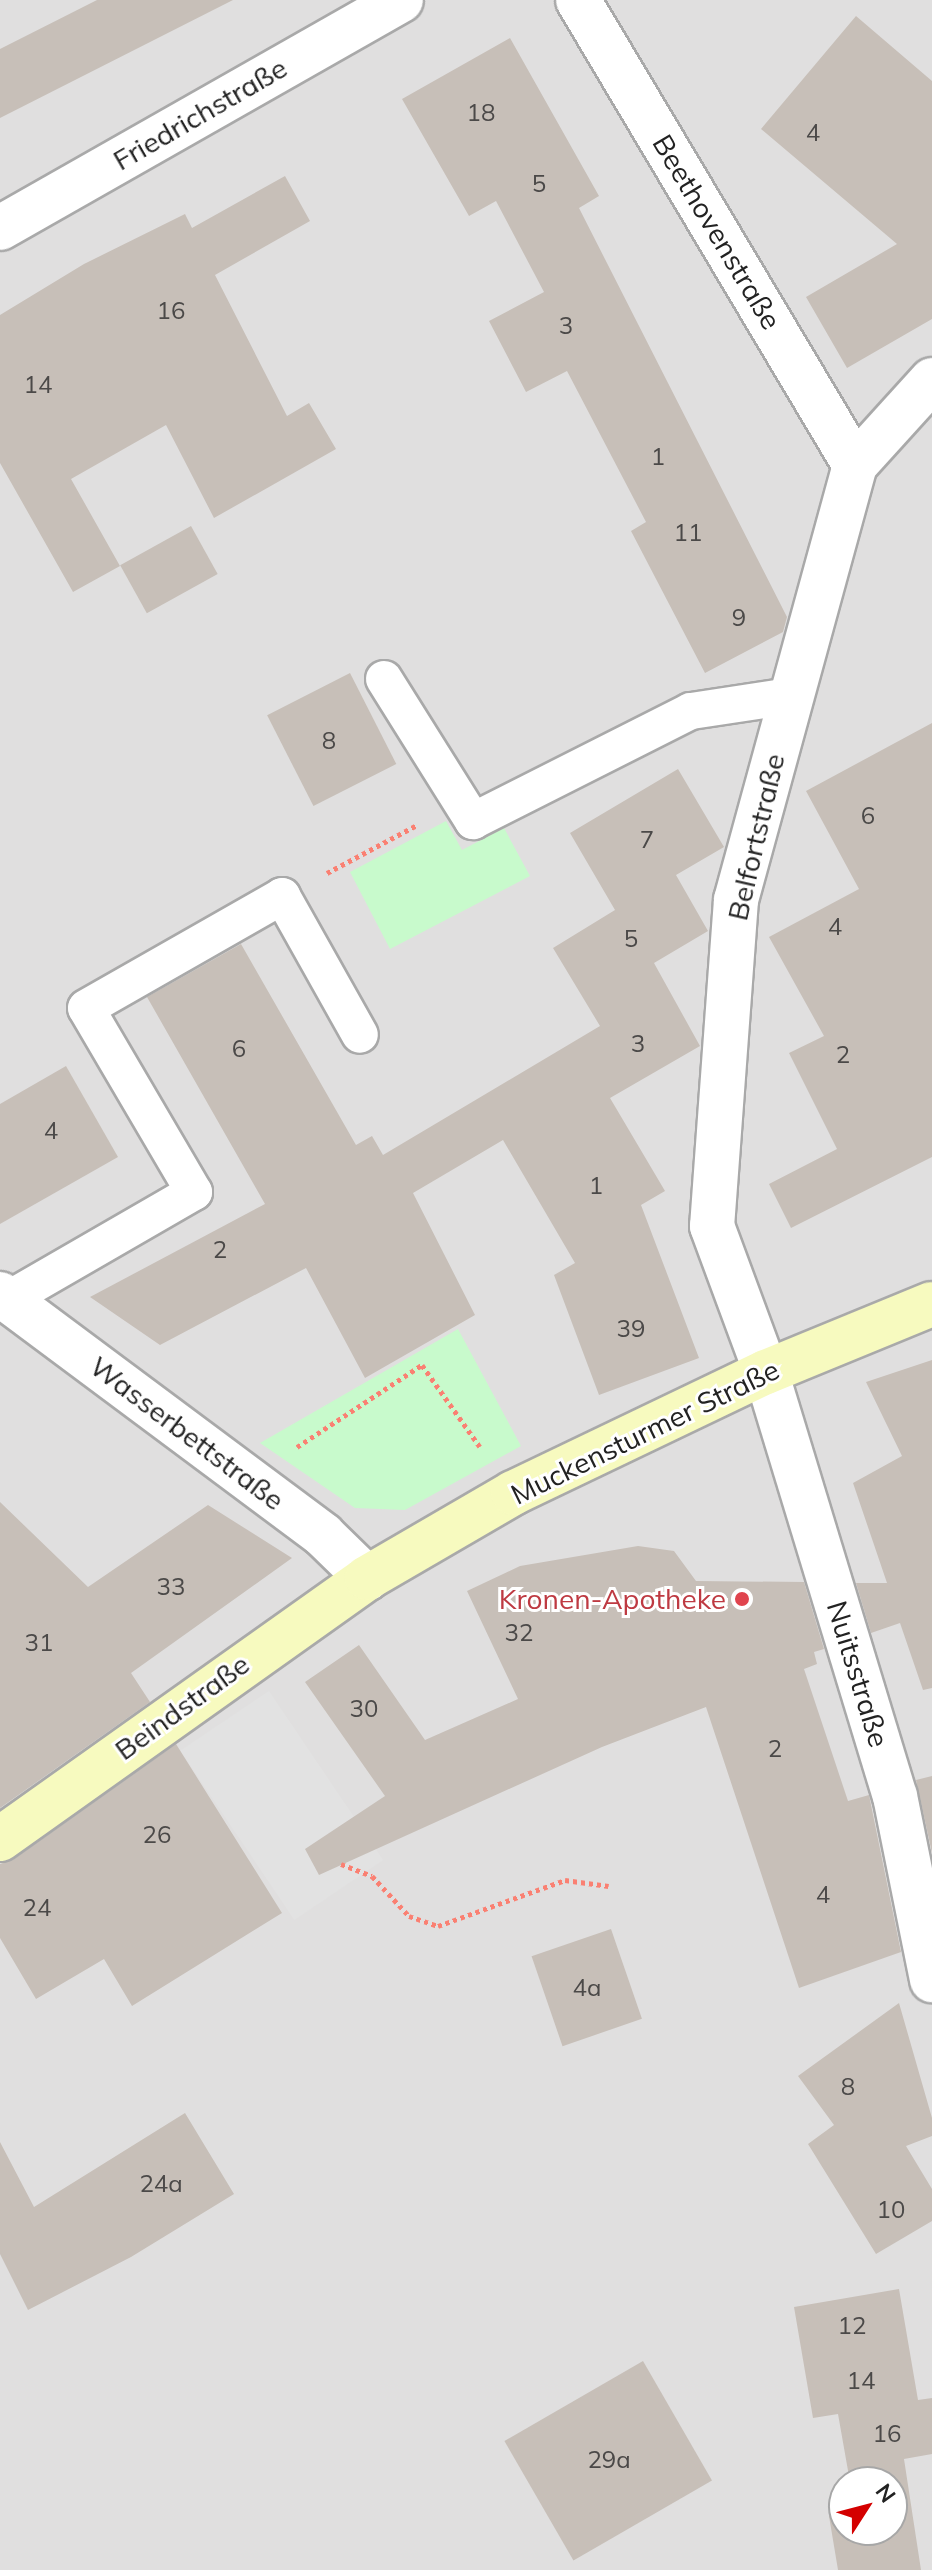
<!DOCTYPE html>
<html>
<head>
<meta charset="utf-8">
<style>
	body { margin:0 }
	#map { position:relative; width:932px; height:2570px; overflow:hidden; background:#f2efe9; font-family:Mulish,sans-serif }
	div>[style] { position:absolute }
	[style*='--x'] { left:calc(var(--x)*1px); top:calc(var(--y)*1px); width:calc(var(--w)*1px); rotate:calc(var(--a)*1deg) }
	.residential>* { inset:0; background:#e0dfdf }
	.park>* { inset:0; background:#c8facc }
	.parking>* { inset:0; background:#e2e2e2; transform-origin:0 0 }
	.building>* { inset:0; background:#c7bfb8; transform-origin:0 0 }
	.path>* { height:5px; margin-top:-2.5px; transform-origin:0; background:repeating-linear-gradient(90deg,#fa8072 0 4px,transparent 0 8px) }
	.roads { filter:drop-shadow(2px 0 #a9a9a9) drop-shadow(-2px 0 #a9a9a9) drop-shadow(0 2px #a9a9a9) drop-shadow(0 -2px #a9a9a9) }
	.lane>* { height:36px; margin:-18px; padding:0 18px; transform-origin:18px; border-radius:18px; background:#fff }
	.street>* { height:44px; margin:-22px; padding:0 22px; transform-origin:22px; border-radius:22px; background:#fff }
	.secondary>* { height:44px; margin:-22px; padding:0 22px; transform-origin:22px; border-radius:22px; background:#f7fabf }
	.dots>* { width:22px; height:22px; translate:-50% -50%; box-sizing:border-box; border:4px solid #fff; border-radius:50% }
	span { translate:-50% -50%; white-space:nowrap; text-align:center; line-height:1.15; -webkit-text-stroke:6px #fff; paint-order:stroke }
	.number-label { font-size:24px; color:#4b4948 }
	.number-label span { -webkit-text-stroke-width:0 }
	.street-label { font-size:28px; color:#222 }
	.health-label { font-size:28px; color:#be3a42 }
	.right { translate:-100% -50%; text-align:right }
	.north { position:absolute; left:828px; top:2466px; width:80px; height:80px; box-sizing:border-box; background:#fff; border:2px solid #a7a7a7; border-radius:50%; rotate:54deg; font-size:22px; font-weight:700; line-height:32px; text-align:center; color:#222 }
	.north::after { content:''; display:block; margin:auto; width:28px; height:36px; background:#d40000; clip-path:polygon(50% 0,100% 100%,50% 72%,0 100%) }
</style>
</head>
<body>
<div id="map">
	<div class="residential">
		<i style="clip-path:polygon(evenodd,0 0,932px 0,932px 2570px,0 2570px,0 0,844px 2482px,892px 2482px,892px 2530px,844px 2530px,844px 2482px)"></i>
	</div>
	<div class="park">
		<i style="clip-path:polygon(446px 821px,462px 850px,504px 828px,530px 876px,390px 949px,350px 872px)"></i>
		<i style="clip-path:polygon(458px 1329px,521px 1446px,405px 1510px,355px 1508px,260px 1443px)"></i>
	</div>
	<div class="parking">
		<i style="left:269px;top:1691px;width:204px;height:107px;rotate:56deg"></i>
	</div>
	<div class="building">
		<i style="clip-path:polygon(97px 0,233px 0,0 118px,0 49px)"></i>
		<i style="clip-path:polygon(856px 16px,932px 81px,932px 319px,847px 368px,806px 297px,897px 244px,761px 129px)"></i>
		<i style="clip-path:polygon(510px 38px,599px 196px,579px 208px,787px 617px,783px 632px,705px 673px,631px 531px,646px 522px,567px 371px,526px 392px,489px 321px,544px 292px,496px 201px,469px 216px,402px 99px)"></i>
		<i style="clip-path:polygon(285px 176px,310px 221px,215px 275px,287px 416px,309px 403px,336px 449px,214px 518px,166px 425px,71px 479px,120px 566px,73px 592px,0 463px,0 315px,84px 264px,185px 214px,192px 228px)"></i>
		<i style="left:191px;top:526px;width:55px;height:81px;rotate:61deg"></i>
		<i style="left:350px;top:673px;width:102px;height:93px;rotate:63deg"></i>
		<i style="clip-path:polygon(932px 723px,932px 1157px,791px 1228px,769px 1184px,837px 1149px,789px 1053px,824px 1036px,769px 937px,859px 889px,806px 791px)"></i>
		<i style="clip-path:polygon(678px 769px,724px 847px,676px 875px,708px 931px,654px 963px,700px 1046px,610px 1098px,665px 1191px,641px 1205px,699px 1358px,599px 1395px,554px 1275px,575px 1263px,503px 1140px,413px 1193px,475px 1315px,365px 1378px,306px 1268px,160px 1345px,90px 1297px,265px 1204px,147px 997px,241px 944px,356px 1145px,372px 1136px,383px 1155px,600px 1026px,553px 948px,615px 910px,570px 833px)"></i>
		<i style="clip-path:polygon(66px 1066px,118px 1157px,0 1224px,0 1104px)"></i>
		<i style="clip-path:polygon(932px 1360px,932px 1688px,923px 1690px,900px 1623px,871px 1633px,856px 1583px,887px 1583px,853px 1483px,902px 1456px,866px 1382px)"></i>
		<i style="clip-path:polygon(0 1502px,88px 1587px,208px 1505px,292px 1558px,131px 1673px,150px 1702px,0 1808px)"></i>
		<i style="clip-path:polygon(638px 1546px,674px 1551px,696px 1581px,804px 1582px,824px 1649px,814px 1652px,817px 1664px,804px 1669px,848px 1801px,869px 1795px,901px 1952px,799px 1988px,706px 1707px,602px 1747px,319px 1875px,305px 1849px,385px 1796px,305px 1682px,359px 1645px,425px 1740px,518px 1699px,467px 1591px,520px 1566px)"></i>
		<i style="clip-path:polygon(176px 1744px,282px 1913px,132px 2006px,104px 1959px,36px 1999px,0 1938px,0 1864px,14px 1859px)"></i>
		<i style="clip-path:polygon(932px 1776px,932px 1853px,916px 1780px)"></i>
		<i style="left:611px;top:1929px;width:95px;height:84px;rotate:71deg"></i>
		<i style="clip-path:polygon(899px 2003px,932px 2118px,932px 2136px,906px 2146px,932px 2189px,932px 2221px,876px 2254px,808px 2144px,834px 2125px,798px 2076px)"></i>
		<i style="clip-path:polygon(185px 2113px,234px 2194px,131px 2257px,28px 2310px,0 2254px,0 2142px,34px 2207px)"></i>
		<i style="clip-path:polygon(899px 2289px,918px 2400px,932px 2398px,932px 2454px,904px 2459px,921px 2570px,838px 2570px,829px 2516px,844px 2514px,844px 2530px,892px 2530px,892px 2482px,850px 2482px,838px 2414px,813px 2418px,794px 2307px)"></i>
		<i style="left:643px;top:2361px;width:138px;height:160px;rotate:60deg"></i>
	</div>
	<div class="path">
		<i style="--x:327;--y:873;--w:102;--a:-28.1"></i>
		<i style="--x:297;--y:1447;--w:149;--a:-33.3"></i>
		<i style="--x:422;--y:1365;--w:100;--a:54.7"></i>
		<i style="--x:341;--y:1864;--w:33;--a:21"></i>
		<i style="--x:372;--y:1876;--w:54;--a:47.2"></i>
		<i style="--x:409;--y:1916;--w:31;--a:19"></i>
		<i style="--x:438;--y:1926;--w:135;--a:-19.9"></i>
		<i style="--x:565;--y:1880;--w:44;--a:7.8"></i>
	</div>
	<div class="roads">
		<div class="lane">
			<i style="--x:384;--y:679;--w:168;--a:57.9"></i>
			<i style="--x:473;--y:821;--w:244;--a:-26.8"></i>
			<i style="--x:691;--y:711;--w:100;--a:-8.6"></i>
			<i style="--x:7;--y:1300;--w:216;--a:-30"></i>
			<i style="--x:194;--y:1192;--w:213;--a:-120.4"></i>
			<i style="--x:86;--y:1008;--w:226;--a:-29.7"></i>
			<i style="--x:282;--y:896;--w:159;--a:60.7"></i>
		</div>
		<div class="street">
			<i style="--x:578;--y:0;--w:541;--a:59.22"></i>
			<i style="--x:0;--y:228;--w:461;--a:-29.6"></i>
			<i style="--x:932;--y:380;--w:115;--a:132.2"></i>
			<i style="--x:855;--y:465;--w:451;--a:105.3"></i>
			<i style="--x:736;--y:900;--w:327;--a:94.2"></i>
			<i style="--x:712;--y:1226;--w:156;--a:69.7"></i>
			<i style="--x:766;--y:1372;--w:443;--a:73.1"></i>
			<i style="--x:895;--y:1796;--w:188;--a:78.6"></i>
			<i style="--x:0;--y:1294;--w:403;--a:36.7"></i>
			<i style="--x:323;--y:1535;--w:62;--a:44.3"></i>
		</div>
		<div class="secondary">
			<i style="--x:0;--y:1839;--w:450;--a:-35.4"></i>
			<i style="--x:367;--y:1578;--w:169;--a:-30.2"></i>
			<i style="--x:513;--y:1493;--w:280;--a:-25.6"></i>
			<i style="--x:766;--y:1372;--w:179;--a:-22.3"></i>
		</div>
	</div>
	<div class="dots">
		<i style="left:742px;top:1599px;background:#e0444e"></i>
	</div>
	<div class="number-label">
		<span style="left:481px;top:113px">18</span>
		<span style="left:813px;top:133px">4</span>
		<span style="left:539px;top:184px">5</span>
		<span style="left:171px;top:311px">16</span>
		<span style="left:566px;top:326px">3</span>
		<span style="left:38px;top:385px">14</span>
		<span style="left:658px;top:457px">1</span>
		<span style="left:688px;top:533px">11</span>
		<span style="left:739px;top:618px">9</span>
		<span style="left:329px;top:741px">8</span>
		<span style="left:868px;top:816px">6</span>
		<span style="left:647px;top:840px">7</span>
		<span style="left:835px;top:927px">4</span>
		<span style="left:631px;top:939px">5</span>
		<span style="left:638px;top:1044px">3</span>
		<span style="left:239px;top:1049px">6</span>
		<span style="left:843px;top:1055px">2</span>
		<span style="left:51px;top:1131px">4</span>
		<span style="left:596px;top:1186px">1</span>
		<span style="left:220px;top:1250px">2</span>
		<span style="left:631px;top:1329px">39</span>
		<span style="left:171px;top:1587px">33</span>
		<span style="left:519px;top:1633px">32</span>
		<span style="left:39px;top:1643px">31</span>
		<span style="left:364px;top:1709px">30</span>
		<span style="left:775px;top:1749px">2</span>
		<span style="left:157px;top:1835px">26</span>
		<span style="left:823px;top:1895px">4</span>
		<span style="left:37px;top:1908px">24</span>
		<span style="left:587px;top:1988px">4a</span>
		<span style="left:848px;top:2087px">8</span>
		<span style="left:161px;top:2184px">24a</span>
		<span style="left:891px;top:2210px">10</span>
		<span style="left:852px;top:2326px">12</span>
		<span style="left:861px;top:2381px">14</span>
		<span style="left:887px;top:2434px">16</span>
		<span style="left:609px;top:2460px">29a</span>
	</div>
	<div class="street-label">
		<span style="left:200px;top:114px;rotate:-30deg">Friedrichstraße</span>
		<span style="left:717px;top:232px;rotate:59deg">Beethovenstraße</span>
		<span style="left:756px;top:837px;rotate:-77deg">Belfortstraße</span>
		<span style="left:645px;top:1432px;rotate:-26deg">Muckensturmer Straße</span>
		<span style="left:187px;top:1433px;rotate:37deg">Wasserbettstraße</span>
		<span style="left:858px;top:1674px;rotate:73deg">Nuitsstraße</span>
		<span style="left:182px;top:1707px;rotate:-36deg">Beindstraße</span>
	</div>
	<div class="health-label">
		<span class="right" style="left:726px;top:1599px">Kronen-Apotheke</span>
	</div>
	<div class="north">N</div>
</div>
</body>
</html>
